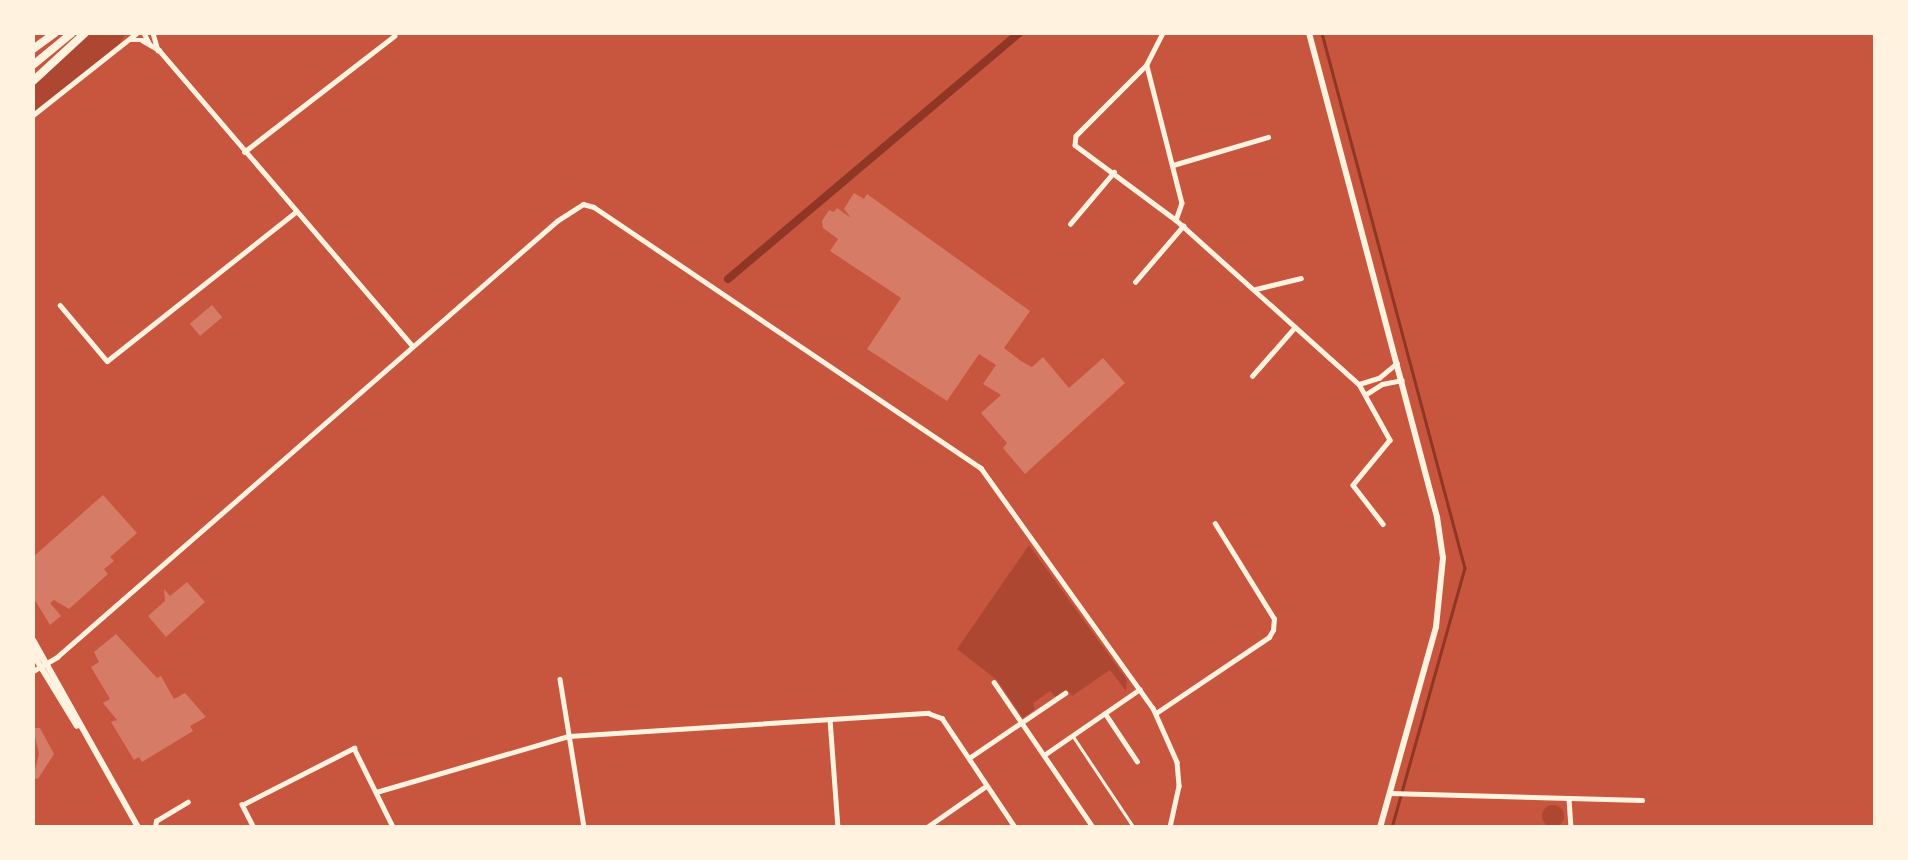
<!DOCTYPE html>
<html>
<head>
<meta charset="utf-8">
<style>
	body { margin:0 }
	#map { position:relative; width:1908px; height:860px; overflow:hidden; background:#c8553d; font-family:Raleway,sans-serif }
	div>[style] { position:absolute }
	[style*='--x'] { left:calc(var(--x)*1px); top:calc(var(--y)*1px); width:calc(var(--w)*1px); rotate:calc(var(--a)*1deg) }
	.green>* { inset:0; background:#ae4732 }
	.round { border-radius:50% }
	.stream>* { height:2.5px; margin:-1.25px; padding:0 1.25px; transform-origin:1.25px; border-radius:1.25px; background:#8f3625 }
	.canal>* { height:8px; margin:-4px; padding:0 4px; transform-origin:4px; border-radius:4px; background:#8f3625 }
	.building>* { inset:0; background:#d67c66; transform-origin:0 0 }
	.service>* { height:2.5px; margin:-1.25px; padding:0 1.25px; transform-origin:1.25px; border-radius:1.25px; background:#fff3e0 }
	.minor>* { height:4.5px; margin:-2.25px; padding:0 2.25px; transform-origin:2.25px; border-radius:2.25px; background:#fff3e0 }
	.secondary>* { height:6px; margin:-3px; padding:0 3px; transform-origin:3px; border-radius:3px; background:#fff3e0 }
	.trunk>* { height:8px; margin:-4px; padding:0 4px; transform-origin:4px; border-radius:4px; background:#fff3e0 }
	span { translate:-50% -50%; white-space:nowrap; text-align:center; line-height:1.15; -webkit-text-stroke:6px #fff3e0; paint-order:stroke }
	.frame { position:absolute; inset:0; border:35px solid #fff3e0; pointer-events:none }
</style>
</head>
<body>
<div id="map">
	<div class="green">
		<i style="clip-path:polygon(91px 33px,126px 33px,118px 46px,33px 112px,33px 86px)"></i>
		<i style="clip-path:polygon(1029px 545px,1127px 680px,1126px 691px,1110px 670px,1072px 696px,1067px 689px,1056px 697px,1050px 691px,1033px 703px,1035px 709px,1023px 718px,997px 680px,957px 649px)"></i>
		<i class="round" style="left:1542px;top:805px;width:22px;height:22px"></i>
	</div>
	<div class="stream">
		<i style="--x:1322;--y:33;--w:554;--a:75.04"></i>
		<i style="--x:1465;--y:568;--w:269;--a:105.7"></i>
	</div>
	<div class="canal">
		<i style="--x:728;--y:279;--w:381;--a:-40.2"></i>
	</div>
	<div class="building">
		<i style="clip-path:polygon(854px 193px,864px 199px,867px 194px,1030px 311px,1004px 348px,1021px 361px,1032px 367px,1043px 357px,1069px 388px,1103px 358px,1125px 383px,1025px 474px,1003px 448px,1007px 443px,981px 413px,1001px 395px,983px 384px,996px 365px,979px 354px,947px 401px,867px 349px,901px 298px,830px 251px,838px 239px,823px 228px,822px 221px,829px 210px,834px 212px,837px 208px,851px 218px,844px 209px)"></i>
		<i style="left:212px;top:305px;width:16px;height:29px;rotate:50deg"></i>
		<i style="clip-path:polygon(103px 495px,137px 533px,110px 557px,114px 561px,104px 569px,108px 574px,69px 609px,54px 600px,50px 603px,61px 616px,50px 625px,33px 597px,33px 557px)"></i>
		<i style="clip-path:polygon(187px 582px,205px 602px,166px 637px,148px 616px,165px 601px,164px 589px,170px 596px)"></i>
		<i style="clip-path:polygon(116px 634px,157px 678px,161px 676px,174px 699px,185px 693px,206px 717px,190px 726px,193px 731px,142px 762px,139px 757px,134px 760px,111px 722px,117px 720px,103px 703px,110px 699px,91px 667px,99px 662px,94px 652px)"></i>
		<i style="clip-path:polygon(33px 728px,40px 728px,54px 754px,38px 779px,33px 778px,39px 754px)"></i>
	</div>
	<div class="service">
		<i style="--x:1073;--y:736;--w:108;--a:56.3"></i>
	</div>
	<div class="minor">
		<i style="--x:144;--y:33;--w:11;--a:63"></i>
		<i style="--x:153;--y:33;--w:18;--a:74"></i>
		<i style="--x:1163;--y:33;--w:36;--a:117"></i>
		<i style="--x:1147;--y:65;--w:100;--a:135"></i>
		<i style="--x:1076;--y:136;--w:9;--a:96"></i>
		<i style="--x:1075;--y:145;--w:126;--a:36.6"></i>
		<i style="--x:1176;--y:220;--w:246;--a:41.9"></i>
		<i style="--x:1359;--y:384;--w:64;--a:61"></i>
		<i style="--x:1390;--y:440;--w:58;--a:129.4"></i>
		<i style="--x:1353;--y:485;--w:49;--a:52.4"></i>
		<i style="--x:130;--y:40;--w:12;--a:0"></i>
		<i style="--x:142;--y:40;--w:20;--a:30"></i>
		<i style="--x:159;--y:50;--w:390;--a:49.4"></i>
		<i style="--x:1147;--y:66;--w:141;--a:75.7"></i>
		<i style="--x:1182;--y:203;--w:18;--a:109"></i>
		<i style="--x:33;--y:115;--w:132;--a:-38.3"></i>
		<i style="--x:244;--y:152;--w:190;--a:-37.7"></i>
		<i style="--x:1173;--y:165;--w:99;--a:-16.4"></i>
		<i style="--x:1070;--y:224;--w:68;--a:-49.8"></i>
		<i style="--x:1135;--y:282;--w:74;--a:-49.4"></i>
		<i style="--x:1256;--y:289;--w:46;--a:-13.7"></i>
		<i style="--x:60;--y:305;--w:73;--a:50"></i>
		<i style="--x:107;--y:361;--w:241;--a:-38.3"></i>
		<i style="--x:1252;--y:376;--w:65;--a:-48.7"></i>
		<i style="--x:1359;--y:384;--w:21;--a:-17"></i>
		<i style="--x:1379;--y:378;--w:23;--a:-40"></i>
		<i style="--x:1365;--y:395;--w:20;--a:-33"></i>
		<i style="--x:1382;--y:384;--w:20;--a:-11"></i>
		<i style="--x:33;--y:647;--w:21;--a:51"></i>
		<i style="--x:33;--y:671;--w:28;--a:-30"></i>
		<i style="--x:57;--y:657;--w:663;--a:-41.09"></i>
		<i style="--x:557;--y:221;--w:31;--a:-33"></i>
		<i style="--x:583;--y:204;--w:11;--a:15"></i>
		<i style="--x:594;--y:207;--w:467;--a:34"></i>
		<i style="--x:981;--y:468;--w:295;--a:54.4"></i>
		<i style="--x:1153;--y:708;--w:59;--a:66"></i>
		<i style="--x:1177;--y:762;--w:24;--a:85"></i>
		<i style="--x:1179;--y:786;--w:42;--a:102.4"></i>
		<i style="--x:560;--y:679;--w:150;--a:80.8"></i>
		<i style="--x:994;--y:682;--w:176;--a:55.7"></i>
		<i style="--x:1105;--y:713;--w:58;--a:56.3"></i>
		<i style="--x:1156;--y:713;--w:136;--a:-33.9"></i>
		<i style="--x:1269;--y:637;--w:8;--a:-60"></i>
		<i style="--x:1273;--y:630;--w:11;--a:-85"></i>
		<i style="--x:1274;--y:619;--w:112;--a:-121.8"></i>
		<i style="--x:830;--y:719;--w:108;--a:85.8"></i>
		<i style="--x:1044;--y:755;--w:116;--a:-34.5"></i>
		<i style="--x:969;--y:758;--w:116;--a:-34.1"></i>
		<i style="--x:376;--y:792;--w:201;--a:-16.2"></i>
		<i style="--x:569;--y:736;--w:360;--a:-3.7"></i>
		<i style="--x:928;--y:713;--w:15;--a:20"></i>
		<i style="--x:942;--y:718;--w:131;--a:56.2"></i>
		<i style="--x:1389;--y:793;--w:253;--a:1.6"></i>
		<i style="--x:1569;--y:799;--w:28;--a:86"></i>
		<i style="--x:155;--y:827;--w:6;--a:-81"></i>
		<i style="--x:156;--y:821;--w:37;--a:-31"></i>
		<i style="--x:253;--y:827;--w:25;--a:-117"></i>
		<i style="--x:242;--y:805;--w:126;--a:-27"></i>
		<i style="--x:354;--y:748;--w:88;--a:63.7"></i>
		<i style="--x:927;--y:827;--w:72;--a:-34.8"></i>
	</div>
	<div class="secondary">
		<i style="--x:1309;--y:33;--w:501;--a:75.19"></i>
		<i style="--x:1437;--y:517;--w:41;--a:81.7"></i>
		<i style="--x:1443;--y:558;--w:69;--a:95.8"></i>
		<i style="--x:1436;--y:627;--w:208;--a:105.6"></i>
		<i style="--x:33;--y:640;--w:214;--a:60.7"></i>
		<i style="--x:33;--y:654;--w:84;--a:58.6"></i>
	</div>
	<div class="trunk">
		<i style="--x:33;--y:49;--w:27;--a:-36"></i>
		<i style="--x:33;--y:65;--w:50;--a:-39.4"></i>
		<i style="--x:33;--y:81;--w:71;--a:-42.7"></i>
	</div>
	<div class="frame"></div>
</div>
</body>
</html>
